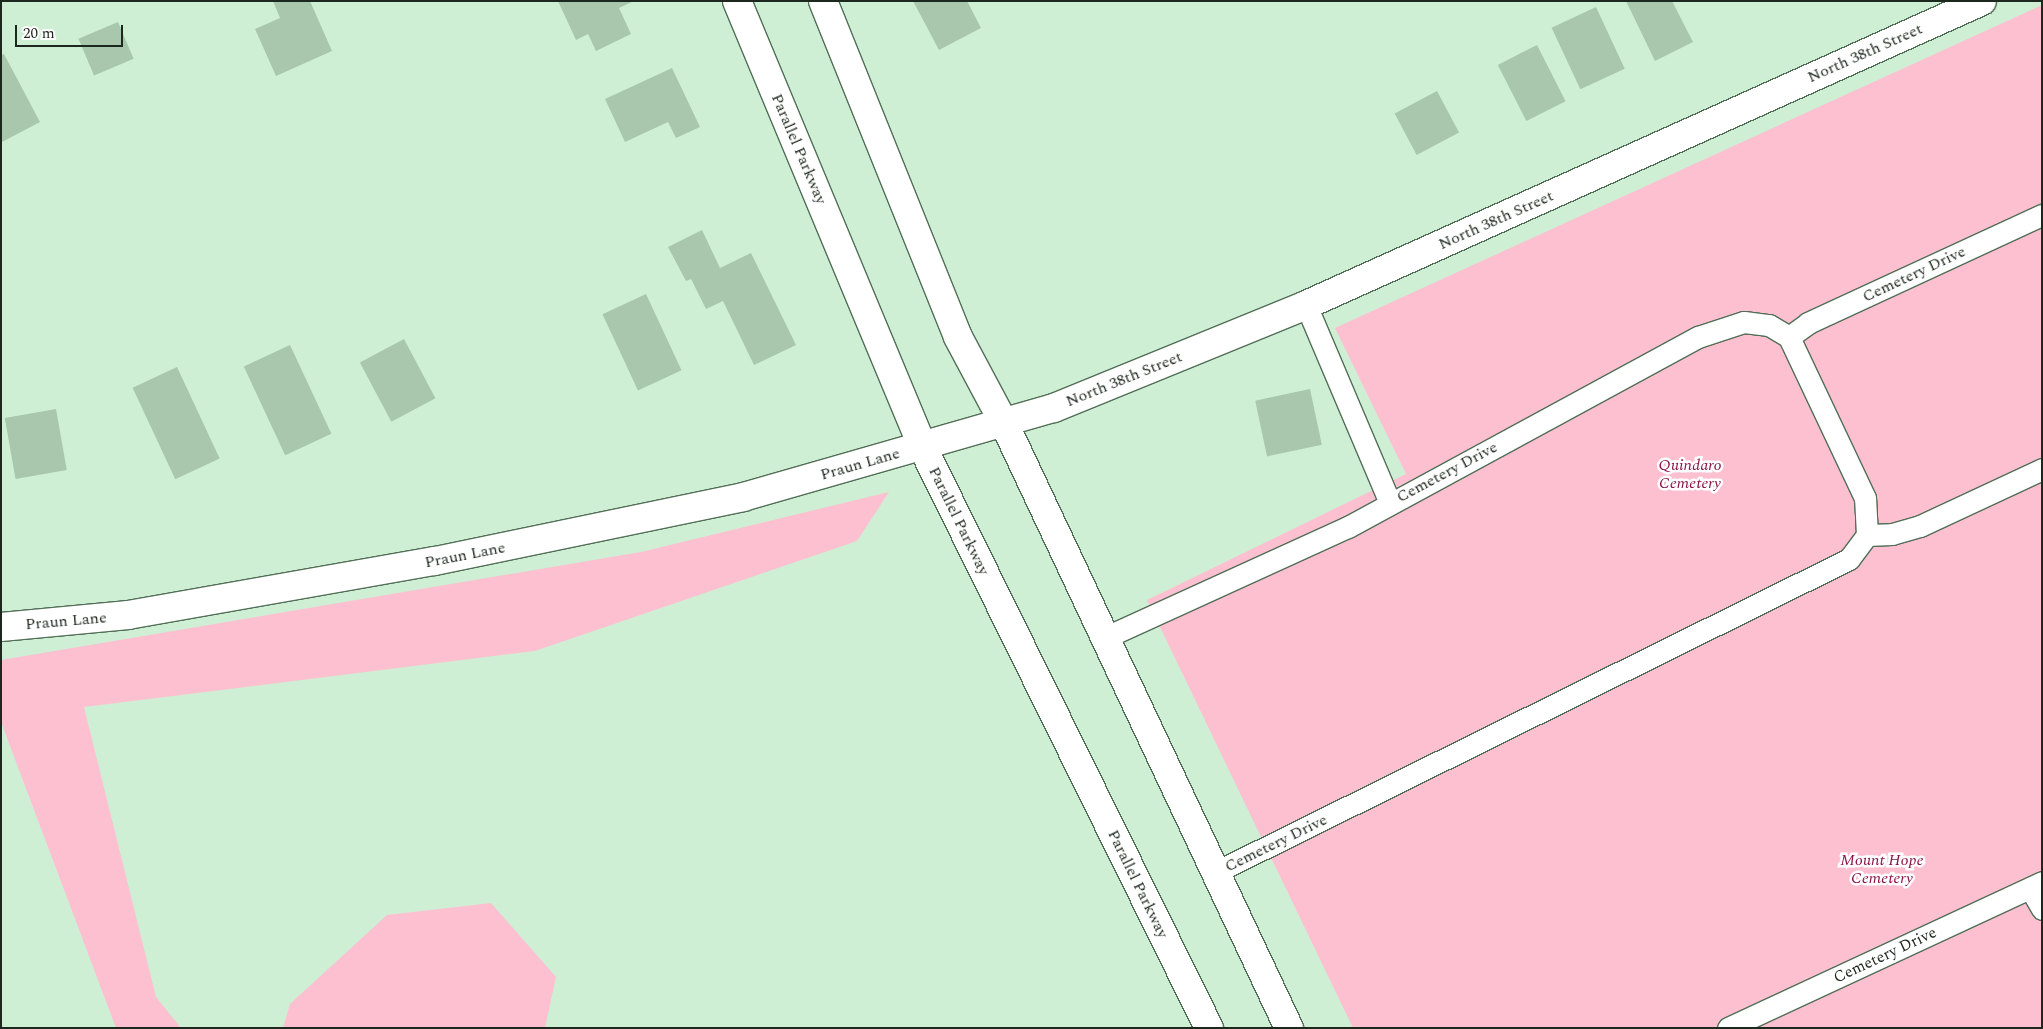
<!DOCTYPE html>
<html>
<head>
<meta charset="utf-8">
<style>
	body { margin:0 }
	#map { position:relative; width:2043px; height:1029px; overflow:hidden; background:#cfefd4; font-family:Spectral,serif }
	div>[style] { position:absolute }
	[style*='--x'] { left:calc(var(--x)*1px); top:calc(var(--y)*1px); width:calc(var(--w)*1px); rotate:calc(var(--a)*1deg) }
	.green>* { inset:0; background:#fcc0d1 }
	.building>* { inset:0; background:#a8c7ad; transform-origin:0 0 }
	.roads { filter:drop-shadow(1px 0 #526e57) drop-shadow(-1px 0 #526e57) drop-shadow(0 1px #526e57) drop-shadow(0 -1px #526e57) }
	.service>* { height:21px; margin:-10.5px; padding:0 10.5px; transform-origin:10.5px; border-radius:10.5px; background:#fff }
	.tertiary>* { height:28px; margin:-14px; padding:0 14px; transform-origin:14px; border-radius:14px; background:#fff }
	.secondary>* { height:28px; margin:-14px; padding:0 14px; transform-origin:14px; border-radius:14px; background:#fff }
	span { translate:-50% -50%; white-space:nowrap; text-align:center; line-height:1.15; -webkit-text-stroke:5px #fff; paint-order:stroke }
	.street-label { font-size:16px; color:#1c271e }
	.park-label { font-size:16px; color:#8a1349; font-style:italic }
	.frame { position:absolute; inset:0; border:2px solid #1c271e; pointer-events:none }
	.scale { position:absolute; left:15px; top:25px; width:108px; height:22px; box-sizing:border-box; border:2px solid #1c271e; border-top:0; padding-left:6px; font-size:15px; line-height:18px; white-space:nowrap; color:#1c271e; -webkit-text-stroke:4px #fff; paint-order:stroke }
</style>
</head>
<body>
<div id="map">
	<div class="green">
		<i style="clip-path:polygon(2042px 5px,2042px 1028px,1353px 1028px,1147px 600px,1406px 474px,1335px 328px)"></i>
		<i style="clip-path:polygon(889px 492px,857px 541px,535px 651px,84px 707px,156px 997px,181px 1028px,116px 1028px,1px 722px,1px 660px,641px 552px)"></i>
		<i style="clip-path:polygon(491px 903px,556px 977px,545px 1028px,283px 1028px,290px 1004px,387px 915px)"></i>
	</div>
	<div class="building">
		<i style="clip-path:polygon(273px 1px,310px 1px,332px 51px,276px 76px,255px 29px,280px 18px)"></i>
		<i style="clip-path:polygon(558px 1px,634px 1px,619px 8px,631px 34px,596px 51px,588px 34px,576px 40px)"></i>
		<i style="clip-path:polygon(913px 1px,967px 1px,981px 28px,939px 50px)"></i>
		<i style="clip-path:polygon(1626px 1px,1672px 1px,1693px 42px,1655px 61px)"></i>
		<i style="left:1596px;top:7px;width:68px;height:49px;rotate:65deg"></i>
		<i style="left:118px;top:22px;width:40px;height:43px;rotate:67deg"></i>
		<i style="left:1537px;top:45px;width:63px;height:44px;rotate:63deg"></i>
		<i style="clip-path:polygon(4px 54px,40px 122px,2px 142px,1px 55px)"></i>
		<i style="clip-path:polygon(672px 68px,700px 127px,676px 138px,668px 122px,625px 142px,605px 99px)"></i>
		<i style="left:1437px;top:91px;width:47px;height:48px;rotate:62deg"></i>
		<i style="clip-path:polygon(702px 230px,720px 268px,751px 253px,796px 345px,754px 365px,723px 301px,706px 309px,691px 279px,686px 281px,668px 247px)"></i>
		<i style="left:646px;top:294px;width:84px;height:48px;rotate:65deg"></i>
		<i style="left:404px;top:339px;width:67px;height:50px;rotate:62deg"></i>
		<i style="left:290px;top:345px;width:98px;height:51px;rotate:65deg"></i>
		<i style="left:177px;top:367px;width:101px;height:49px;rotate:65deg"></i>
		<i style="left:1310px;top:389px;width:57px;height:56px;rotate:78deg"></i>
		<i style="left:56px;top:409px;width:62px;height:52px;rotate:80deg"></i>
	</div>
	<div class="roads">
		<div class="service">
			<i style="--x:1306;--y:305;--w:215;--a:67"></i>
			<i style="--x:1867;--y:535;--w:25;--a:-2"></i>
			<i style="--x:1892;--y:534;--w:29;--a:-16"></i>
			<i style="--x:1920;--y:526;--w:135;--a:-25"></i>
			<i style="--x:1104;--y:638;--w:268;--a:-24.5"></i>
			<i style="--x:1348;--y:527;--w:398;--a:-28.5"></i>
			<i style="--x:1698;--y:337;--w:48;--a:-18.1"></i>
			<i style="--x:1744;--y:322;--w:25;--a:7"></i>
			<i style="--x:1769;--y:325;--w:23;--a:31"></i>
			<i style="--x:1214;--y:873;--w:708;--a:-26.31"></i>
			<i style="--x:1849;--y:559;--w:30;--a:-53"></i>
			<i style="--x:1867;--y:535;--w:37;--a:-93"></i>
			<i style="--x:1865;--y:498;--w:178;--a:-115.3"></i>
			<i style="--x:1789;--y:337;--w:24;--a:-36"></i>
			<i style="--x:1808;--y:323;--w:258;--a:-24.8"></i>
			<i style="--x:2030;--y:888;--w:24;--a:60"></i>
			<i style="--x:1728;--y:1028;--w:346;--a:-24.9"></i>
		</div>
		<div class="tertiary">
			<i style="--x:1;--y:627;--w:128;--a:-5.4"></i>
			<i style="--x:128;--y:615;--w:312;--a:-10"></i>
			<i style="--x:435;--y:561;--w:315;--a:-11.7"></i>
			<i style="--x:743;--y:497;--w:323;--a:-16"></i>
			<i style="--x:1054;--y:408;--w:272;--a:-22.2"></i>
			<i style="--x:1306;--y:305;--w:741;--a:-24.21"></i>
		</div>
		<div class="secondary">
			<i style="--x:737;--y:1;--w:482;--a:67.4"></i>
			<i style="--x:922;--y:446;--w:649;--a:63.75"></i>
			<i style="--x:823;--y:1;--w:362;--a:68.1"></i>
			<i style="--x:958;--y:337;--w:98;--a:61.9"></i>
			<i style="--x:1004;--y:423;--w:669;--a:64.78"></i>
		</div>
	</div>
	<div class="street-label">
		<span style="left:1865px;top:53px;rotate:-24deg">North 38th Street</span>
		<span style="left:799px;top:149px;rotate:67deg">Parallel Parkway</span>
		<span style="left:1496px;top:220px;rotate:-24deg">North 38th Street</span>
		<span style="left:1914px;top:274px;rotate:-25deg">Cemetery Drive</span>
		<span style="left:1124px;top:379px;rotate:-22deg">North 38th Street</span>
		<span style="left:860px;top:464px;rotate:-16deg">Praun Lane</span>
		<span style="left:1447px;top:472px;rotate:-28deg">Cemetery Drive</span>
		<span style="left:959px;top:521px;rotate:64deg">Parallel Parkway</span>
		<span style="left:465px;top:555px;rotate:-11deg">Praun Lane</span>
		<span style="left:66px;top:621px;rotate:-5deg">Praun Lane</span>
		<span style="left:1276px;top:843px;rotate:-26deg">Cemetery Drive</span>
		<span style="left:1138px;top:884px;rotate:64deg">Parallel Parkway</span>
		<span style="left:1885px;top:955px;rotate:-25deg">Cemetery Drive</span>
	</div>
	<div class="park-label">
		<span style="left:1690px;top:474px">Quindaro<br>Cemetery</span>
		<span style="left:1882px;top:869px">Mount Hope<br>Cemetery</span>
	</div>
	<div class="frame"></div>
	<div class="scale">20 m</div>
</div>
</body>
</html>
